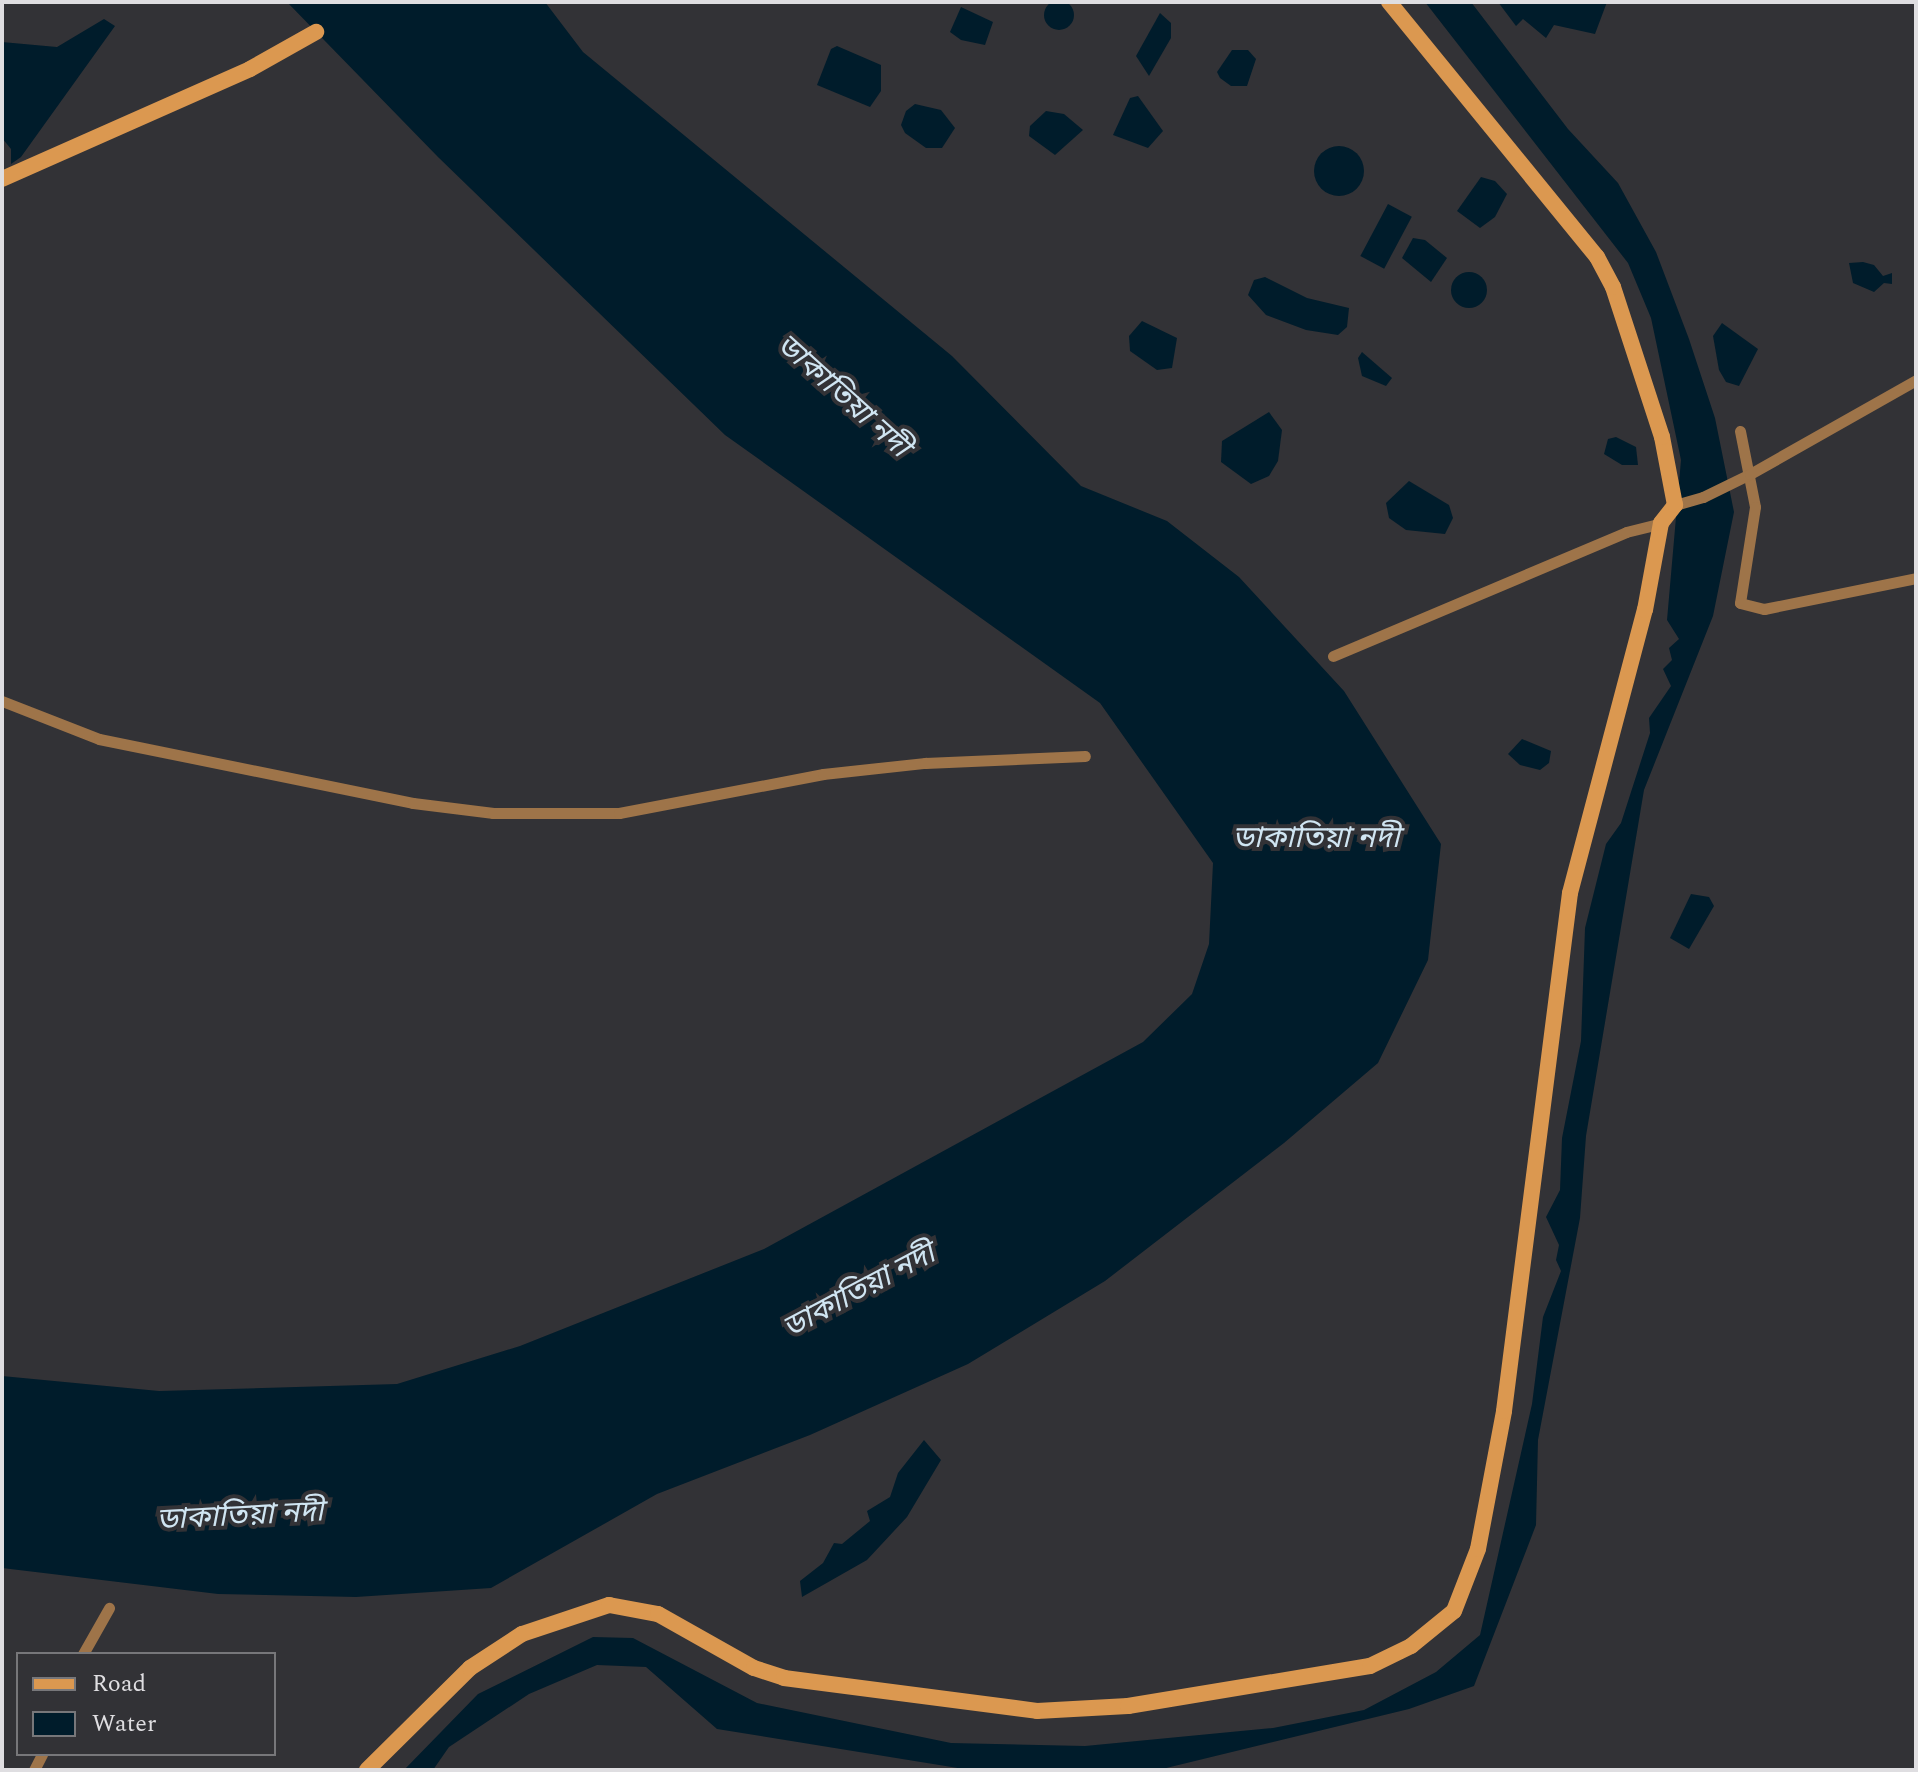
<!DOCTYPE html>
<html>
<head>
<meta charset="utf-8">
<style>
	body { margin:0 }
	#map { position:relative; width:1918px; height:1772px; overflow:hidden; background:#323236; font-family:Spectral,"Noto Sans Bengali",serif }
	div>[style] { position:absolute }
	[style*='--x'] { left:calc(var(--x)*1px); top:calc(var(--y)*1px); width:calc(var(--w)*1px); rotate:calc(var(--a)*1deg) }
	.water>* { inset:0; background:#001c2b; transform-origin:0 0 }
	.round { border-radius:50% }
	.street>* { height:11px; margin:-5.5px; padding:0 5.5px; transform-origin:5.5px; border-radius:5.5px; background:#9e7449 }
	.secondary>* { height:16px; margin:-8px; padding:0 8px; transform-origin:8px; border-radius:8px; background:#db9850 }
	span { translate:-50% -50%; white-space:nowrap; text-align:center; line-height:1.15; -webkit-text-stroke:8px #323236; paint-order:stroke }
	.water-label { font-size:30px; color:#d0e5f2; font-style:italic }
	.frame { position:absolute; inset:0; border:4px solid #dfdee1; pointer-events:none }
	.legend { position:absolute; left:16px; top:1652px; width:260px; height:104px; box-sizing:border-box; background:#323236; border:2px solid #77777a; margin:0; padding:10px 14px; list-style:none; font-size:24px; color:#dfdee1 }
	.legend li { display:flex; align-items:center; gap:16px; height:40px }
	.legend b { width:40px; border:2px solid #77777a }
</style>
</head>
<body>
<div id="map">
	<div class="water">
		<i class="round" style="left:1044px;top:0;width:30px;height:30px"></i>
		<i style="clip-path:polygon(287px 2px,545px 2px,583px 52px,952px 356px,1081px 486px,1167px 521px,1239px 577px,1344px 691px,1441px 844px,1428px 960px,1378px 1063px,1284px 1143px,1105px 1281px,968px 1364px,810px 1435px,657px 1494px,491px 1588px,356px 1597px,218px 1594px,2px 1568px,2px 1376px,159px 1391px,397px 1384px,520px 1346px,764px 1249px,1143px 1042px,1192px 994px,1209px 944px,1213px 863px,1100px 703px,725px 435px,438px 157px)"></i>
		<i style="clip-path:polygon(1425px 2px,1471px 2px,1568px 129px,1618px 183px,1656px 252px,1689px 339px,1715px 418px,1734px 512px,1713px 616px,1644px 790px,1586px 1136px,1580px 1218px,1538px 1440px,1536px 1525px,1474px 1686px,1409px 1709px,1158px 1770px,970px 1770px,717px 1729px,646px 1667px,597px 1665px,529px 1694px,449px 1747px,433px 1770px,404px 1770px,478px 1694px,593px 1637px,633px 1638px,757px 1703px,951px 1743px,1085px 1746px,1273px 1728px,1364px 1710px,1436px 1672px,1480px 1635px,1532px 1404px,1543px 1317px,1561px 1271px,1556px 1260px,1559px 1245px,1546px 1217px,1560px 1190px,1562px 1138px,1581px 1041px,1585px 928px,1606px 844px,1621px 823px,1650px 733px,1649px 718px,1671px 686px,1663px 669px,1672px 660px,1669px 648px,1679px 639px,1667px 620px,1681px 460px,1651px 318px,1628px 263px)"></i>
		<i style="clip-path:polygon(1498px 2px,1607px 2px,1595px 34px,1554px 25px,1546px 38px,1523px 19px,1516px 26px)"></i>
		<i style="clip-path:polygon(961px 7px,993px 22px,985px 45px,961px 40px,950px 32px)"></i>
		<i style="clip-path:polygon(1160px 13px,1171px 23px,1171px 38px,1149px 76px,1136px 56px)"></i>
		<i style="clip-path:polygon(104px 19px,115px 26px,21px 157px,11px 164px,11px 149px,2px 138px,2px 42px,57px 47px)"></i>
		<i style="clip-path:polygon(837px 46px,881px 65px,881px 91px,870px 107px,817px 85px,831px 49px)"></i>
		<i style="clip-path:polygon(1232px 50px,1248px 50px,1256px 59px,1247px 86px,1231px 86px,1220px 78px,1217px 72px)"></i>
		<i style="clip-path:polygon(1138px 96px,1163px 131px,1148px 148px,1113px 135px,1130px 98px)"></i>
		<i style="clip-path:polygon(915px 104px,941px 110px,955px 128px,942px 148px,926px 148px,905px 133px,901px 125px,906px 111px)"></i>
		<i style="clip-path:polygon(1046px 111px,1064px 114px,1083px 130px,1055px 155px,1029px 136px,1030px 126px)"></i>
		<i class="round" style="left:1314px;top:146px;width:50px;height:50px"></i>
		<i style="clip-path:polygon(1481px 177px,1495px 181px,1507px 194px,1495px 217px,1480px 228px,1457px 211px)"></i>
		<i style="left:1388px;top:204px;width:27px;height:59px;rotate:28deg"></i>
		<i style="clip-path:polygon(1413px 238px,1425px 240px,1447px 258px,1431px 282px,1402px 258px)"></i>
		<i style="clip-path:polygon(1863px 262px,1874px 265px,1883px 276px,1892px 273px,1892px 284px,1884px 283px,1874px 292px,1853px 283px,1849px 263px)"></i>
		<i class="round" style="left:1451px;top:272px;width:36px;height:36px"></i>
		<i style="clip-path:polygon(1265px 277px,1307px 298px,1349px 308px,1347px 327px,1338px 335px,1306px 330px,1266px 315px,1248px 295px,1254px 280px)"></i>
		<i style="clip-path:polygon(1142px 321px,1177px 338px,1172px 368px,1157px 370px,1130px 351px,1129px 336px)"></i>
		<i style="clip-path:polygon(1722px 323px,1758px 349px,1739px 386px,1726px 382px,1719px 370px,1713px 336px)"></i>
		<i style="clip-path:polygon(1362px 352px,1392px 378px,1386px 386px,1362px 376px,1358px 358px)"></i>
		<i style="clip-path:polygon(1269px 412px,1282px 430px,1278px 461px,1269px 476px,1251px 484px,1221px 462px,1222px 441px)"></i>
		<i style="clip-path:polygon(1616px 437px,1636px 447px,1638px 465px,1622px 465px,1604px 454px,1608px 439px)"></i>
		<i style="clip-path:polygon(1409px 481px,1449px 505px,1453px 518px,1445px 534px,1406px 530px,1389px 518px,1386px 503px)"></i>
		<i style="clip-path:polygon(1522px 739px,1551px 751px,1549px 763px,1540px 770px,1520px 765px,1508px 754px)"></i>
		<i style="clip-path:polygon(1691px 894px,1709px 897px,1714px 906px,1689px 949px,1670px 938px)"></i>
		<i style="clip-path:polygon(924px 1440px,941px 1460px,907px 1517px,867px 1560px,802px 1597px,800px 1581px,823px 1563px,834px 1543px,842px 1544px,870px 1521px,867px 1511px,890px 1497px,898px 1473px)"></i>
	</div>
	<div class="street">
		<i style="--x:1740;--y:431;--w:77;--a:78.8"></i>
		<i style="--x:1755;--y:507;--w:97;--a:98.9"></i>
		<i style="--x:1740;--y:603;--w:25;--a:14"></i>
		<i style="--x:1764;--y:609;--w:155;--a:-11.5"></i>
		<i style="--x:1675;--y:505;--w:29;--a:-16"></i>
		<i style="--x:1703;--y:497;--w:52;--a:-26.1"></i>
		<i style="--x:1750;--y:474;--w:191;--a:-29.5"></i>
		<i style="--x:1333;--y:656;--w:318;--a:-22.9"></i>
		<i style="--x:1626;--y:532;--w:36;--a:-14"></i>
		<i style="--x:2;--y:701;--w:104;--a:21.4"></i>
		<i style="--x:99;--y:739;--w:320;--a:11.5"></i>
		<i style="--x:413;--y:803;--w:81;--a:7.1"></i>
		<i style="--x:493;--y:813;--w:126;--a:0"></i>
		<i style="--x:619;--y:813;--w:208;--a:-10.8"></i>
		<i style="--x:823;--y:774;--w:103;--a:-6.2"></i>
		<i style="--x:925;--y:763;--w:160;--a:-2.5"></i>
		<i style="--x:83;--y:1654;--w:53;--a:-60.5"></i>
		<i style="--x:34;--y:1770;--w:18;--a:-63"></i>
	</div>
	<div class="secondary">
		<i style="--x:2;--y:179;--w:271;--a:-23.9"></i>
		<i style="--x:250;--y:69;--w:76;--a:-29.3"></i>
		<i style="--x:367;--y:1770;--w:145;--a:-44.7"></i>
		<i style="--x:470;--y:1668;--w:62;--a:-33.2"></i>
		<i style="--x:522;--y:1634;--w:92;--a:-18.4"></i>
		<i style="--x:609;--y:1605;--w:50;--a:10.4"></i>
		<i style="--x:658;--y:1614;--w:110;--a:29.4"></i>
		<i style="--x:754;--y:1668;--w:32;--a:18"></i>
		<i style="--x:784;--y:1678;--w:255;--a:7.4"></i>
		<i style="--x:1037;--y:1711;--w:91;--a:-3.1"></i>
		<i style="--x:1128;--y:1706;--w:245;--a:-9.4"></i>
		<i style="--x:1370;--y:1666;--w:46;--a:-26"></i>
		<i style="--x:1411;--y:1646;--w:55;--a:-39.1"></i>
		<i style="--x:1454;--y:1611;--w:66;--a:-68.8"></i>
		<i style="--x:1478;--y:1549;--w:140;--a:-79.3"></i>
		<i style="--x:1504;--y:1411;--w:522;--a:-82.74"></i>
		<i style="--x:1570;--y:893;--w:293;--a:-75.2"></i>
		<i style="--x:1645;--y:610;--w:88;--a:-79.6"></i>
		<i style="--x:1661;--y:523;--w:23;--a:-52"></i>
		<i style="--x:1675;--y:505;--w:69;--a:-100.8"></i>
		<i style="--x:1662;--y:437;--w:158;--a:-108.1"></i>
		<i style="--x:1613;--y:287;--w:34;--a:-118"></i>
		<i style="--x:1597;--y:257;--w:329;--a:-129.2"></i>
	</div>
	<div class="water-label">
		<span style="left:843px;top:396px;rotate:42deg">ডাকাতিয়া নদী</span>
		<span style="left:1316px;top:838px">ডাকাতিয়া নদী</span>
		<span style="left:859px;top:1291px;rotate:-28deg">ডাকাতিয়া নদী</span>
		<span style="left:240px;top:1516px;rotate:-3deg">ডাকাতিয়া নদী</span>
	</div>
	<div class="frame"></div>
	<ul class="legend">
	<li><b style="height:10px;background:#db9850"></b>Road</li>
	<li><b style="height:22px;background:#001c2b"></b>Water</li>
	</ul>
</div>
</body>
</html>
